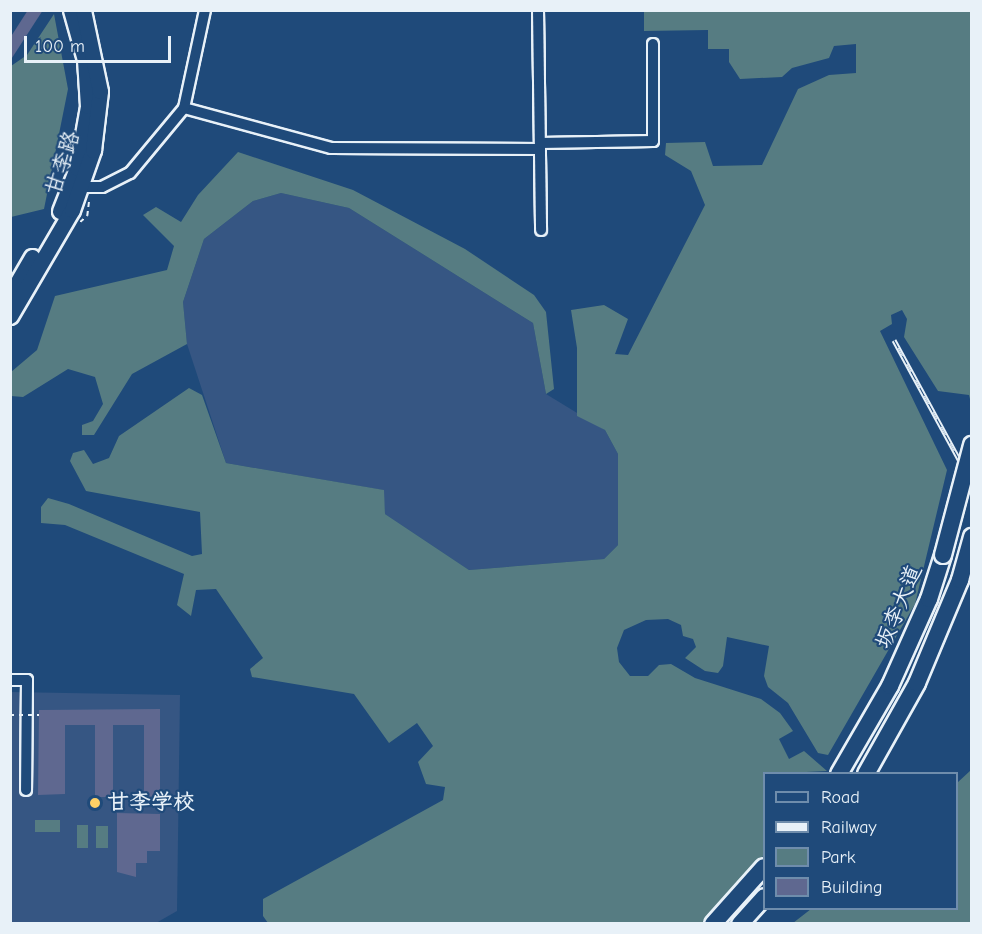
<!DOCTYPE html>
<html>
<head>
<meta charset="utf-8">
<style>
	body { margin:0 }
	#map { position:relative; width:982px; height:934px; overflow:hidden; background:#1f4a7a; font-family:"Comic Neue","LXGW WenKai TC",sans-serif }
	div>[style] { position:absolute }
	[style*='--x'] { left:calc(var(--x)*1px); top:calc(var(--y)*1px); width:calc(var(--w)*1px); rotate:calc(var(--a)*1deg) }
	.built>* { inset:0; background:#365683 }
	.green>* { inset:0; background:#567c82; transform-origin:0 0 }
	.building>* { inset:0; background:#5f6890 }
	.path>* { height:1.5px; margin-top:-0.75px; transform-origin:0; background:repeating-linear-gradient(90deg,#e8f1f8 0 4.5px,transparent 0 9px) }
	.roads { filter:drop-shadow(2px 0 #e8f1f8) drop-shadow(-2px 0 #e8f1f8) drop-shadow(0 2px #e8f1f8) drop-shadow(0 -2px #e8f1f8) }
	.minor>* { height:10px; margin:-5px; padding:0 5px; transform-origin:5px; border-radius:5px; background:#1f4a7a }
	.secondary>* { height:15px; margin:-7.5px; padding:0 7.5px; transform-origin:7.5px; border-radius:7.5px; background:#1f4a7a }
	.primary>* { height:16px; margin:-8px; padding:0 8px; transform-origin:8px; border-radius:8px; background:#1f4a7a }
	.rail>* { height:5px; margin-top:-2.5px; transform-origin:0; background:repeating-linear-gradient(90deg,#1f4a7a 0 9px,#e8f1f8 0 18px); box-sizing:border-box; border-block:2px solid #e8f1f8 }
	.path-bridge>* { height:1.5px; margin-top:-0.75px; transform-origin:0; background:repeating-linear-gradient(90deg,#e8f1f8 0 4.5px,transparent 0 9px) }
	.bridges { filter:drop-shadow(2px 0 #e8f1f8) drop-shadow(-2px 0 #e8f1f8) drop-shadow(0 2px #e8f1f8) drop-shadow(0 -2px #e8f1f8) }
	.primary-bridge>* { height:16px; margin:-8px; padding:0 8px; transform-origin:8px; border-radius:8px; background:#1f4a7a }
	.dots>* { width:16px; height:16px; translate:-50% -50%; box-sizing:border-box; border:3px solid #1f4a7a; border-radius:50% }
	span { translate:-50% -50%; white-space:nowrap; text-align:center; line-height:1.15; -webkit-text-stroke:4.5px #1f4a7a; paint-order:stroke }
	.street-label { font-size:22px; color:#e8f1f8 }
	.poi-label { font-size:22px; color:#e8f1f8; font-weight:700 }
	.left { translate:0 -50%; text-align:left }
	.frame { position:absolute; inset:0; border:12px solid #e8f1f8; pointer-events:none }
	.legend { position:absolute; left:763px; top:772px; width:195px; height:138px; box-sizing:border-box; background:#1f4a7a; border:2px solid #6f8dac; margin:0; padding:8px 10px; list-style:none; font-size:18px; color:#e8f1f8 }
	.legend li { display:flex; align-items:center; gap:12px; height:30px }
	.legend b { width:30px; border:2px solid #6f8dac }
	.scale { position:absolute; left:24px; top:36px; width:147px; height:27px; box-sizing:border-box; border:3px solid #e8f1f8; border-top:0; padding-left:8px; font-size:18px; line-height:21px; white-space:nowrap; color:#e8f1f8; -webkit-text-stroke:4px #1f4a7a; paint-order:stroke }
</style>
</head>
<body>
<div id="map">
	<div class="built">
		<i style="clip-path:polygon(281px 193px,349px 208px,533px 323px,546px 394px,605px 430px,618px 454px,618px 545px,604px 559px,469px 570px,385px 514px,383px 490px,226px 463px,187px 344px,183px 302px,204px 239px,253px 201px)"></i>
		<i style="clip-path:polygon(11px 692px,180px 695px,177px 911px,156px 923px,11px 924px)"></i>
	</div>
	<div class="green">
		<i style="clip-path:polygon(644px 11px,971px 11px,971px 403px,969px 395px,938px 391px,904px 337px,907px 319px,902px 310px,891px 315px,892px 324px,880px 331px,947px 470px,915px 604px,828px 755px,818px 753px,788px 703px,768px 687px,764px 676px,769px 646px,727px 637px,723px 666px,718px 673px,705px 671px,685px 658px,696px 647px,693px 639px,683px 636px,681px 625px,668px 619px,646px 620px,624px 630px,617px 648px,619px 662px,630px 676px,648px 676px,659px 665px,671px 664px,695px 678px,761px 699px,780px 713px,793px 731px,779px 739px,789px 759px,804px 751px,827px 771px,764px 774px,764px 855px,704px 923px,268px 923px,263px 916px,263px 899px,443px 800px,445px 787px,426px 784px,418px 762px,433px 746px,417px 723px,389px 743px,354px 694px,252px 677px,250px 669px,263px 658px,216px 589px,196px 590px,191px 616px,177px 605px,184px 574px,65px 525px,41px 523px,41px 507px,48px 498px,69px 504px,192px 556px,202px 554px,200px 512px,86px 491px,70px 461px,73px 453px,84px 450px,93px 464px,109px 458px,119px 436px,189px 388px,202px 395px,226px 463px,384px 490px,385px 514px,469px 570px,604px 559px,618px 545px,618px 454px,605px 430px,577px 416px,577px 348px,571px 310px,604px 305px,628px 319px,615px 354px,628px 355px,705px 205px,691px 171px,665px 155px,666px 143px,705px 142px,713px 166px,762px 165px,798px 89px,829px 75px,856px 73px,856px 44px,834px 46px,829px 58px,792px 68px,782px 77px,740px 79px,729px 62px,729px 49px,708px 49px,708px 30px,644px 31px)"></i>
		<i style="clip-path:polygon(54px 14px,68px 89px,44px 209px,11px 217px,11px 66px,27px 55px)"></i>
		<i style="clip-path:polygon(238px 152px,353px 190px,465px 249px,534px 295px,546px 312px,554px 389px,546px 394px,533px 323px,349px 208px,281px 193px,253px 201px,204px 239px,183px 302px,187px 344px,132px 374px,94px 435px,82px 435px,82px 425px,93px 421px,103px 404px,95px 377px,68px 369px,23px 397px,11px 396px,11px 372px,37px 350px,55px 296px,167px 270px,174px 246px,143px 215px,156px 207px,181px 222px,198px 195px)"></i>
		<i style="clip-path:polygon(971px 770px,971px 923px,793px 923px,811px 909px,956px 908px,957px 783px)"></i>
		<i style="left:35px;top:820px;width:25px;height:12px"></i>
		<i style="left:77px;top:825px;width:11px;height:23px"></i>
		<i style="left:96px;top:826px;width:12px;height:22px"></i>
	</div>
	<div class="building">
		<i style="clip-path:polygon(28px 10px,43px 10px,10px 61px,10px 38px)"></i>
		<i style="clip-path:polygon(160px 709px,160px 796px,144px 797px,144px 725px,113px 725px,113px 797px,95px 797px,95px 725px,65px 725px,65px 794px,38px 795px,39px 710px)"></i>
		<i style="clip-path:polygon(117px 813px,160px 814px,160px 851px,147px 851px,147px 863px,136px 863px,136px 877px,117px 872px)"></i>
	</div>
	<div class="path">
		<i style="--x:80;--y:222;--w:9;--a:-41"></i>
		<i style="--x:87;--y:216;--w:16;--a:-83"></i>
	</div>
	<div class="roads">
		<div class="minor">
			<i style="--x:538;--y:10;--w:220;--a:89.2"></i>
			<i style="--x:184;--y:108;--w:152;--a:15.2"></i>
			<i style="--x:331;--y:148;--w:209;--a:0.3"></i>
			<i style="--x:540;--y:143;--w:113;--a:-1"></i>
			<i style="--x:653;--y:141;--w:97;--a:-90"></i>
			<i style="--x:74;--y:187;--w:28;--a:0"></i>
			<i style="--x:102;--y:187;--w:31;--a:-27"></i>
			<i style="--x:130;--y:173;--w:85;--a:-50.3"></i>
			<i style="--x:184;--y:108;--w:100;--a:-77.9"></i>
			<i style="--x:10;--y:680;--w:17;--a:0"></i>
			<i style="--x:27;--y:680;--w:110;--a:90.5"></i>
		</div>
		<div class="secondary">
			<i style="--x:60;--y:211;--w:46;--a:-68.4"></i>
			<i style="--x:77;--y:168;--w:63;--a:-79.9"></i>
			<i style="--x:88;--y:106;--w:46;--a:-93.7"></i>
			<i style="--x:85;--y:60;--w:52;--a:-105.6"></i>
			<i style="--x:10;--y:295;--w:44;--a:-59.9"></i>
			<i style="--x:10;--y:316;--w:123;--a:-59.7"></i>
			<i style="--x:72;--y:210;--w:64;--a:-70.7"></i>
			<i style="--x:93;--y:150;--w:59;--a:-83.2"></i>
			<i style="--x:100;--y:91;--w:83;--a:-101.9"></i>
		</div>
		<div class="primary">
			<i style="--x:839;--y:774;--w:102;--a:-59.9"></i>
			<i style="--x:890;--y:686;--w:95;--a:-65.9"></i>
			<i style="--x:929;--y:599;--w:46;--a:-72.3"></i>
			<i style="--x:866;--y:774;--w:104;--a:-60.7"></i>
			<i style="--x:917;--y:683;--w:112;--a:-67.3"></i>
			<i style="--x:960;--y:580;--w:45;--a:-74.4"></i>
			<i style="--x:713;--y:924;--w:76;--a:-48.2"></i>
			<i style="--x:740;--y:924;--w:36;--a:-48"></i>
		</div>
	</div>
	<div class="rail">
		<i style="--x:894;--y:340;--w:163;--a:61.4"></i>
	</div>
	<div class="path-bridge">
		<i style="--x:10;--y:715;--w:29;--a:0"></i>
	</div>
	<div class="bridges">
		<div class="primary-bridge">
			<i style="--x:943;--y:555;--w:114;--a:-75.2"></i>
		</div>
	</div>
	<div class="dots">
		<i style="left:95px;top:803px;background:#ffd166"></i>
	</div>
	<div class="street-label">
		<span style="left:63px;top:163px;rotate:-72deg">甘李路</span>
		<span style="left:899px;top:607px;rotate:-68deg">坂李大道</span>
	</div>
	<div class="poi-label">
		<span class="left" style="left:107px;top:803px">甘李学校</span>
	</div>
	<div class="frame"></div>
	<ul class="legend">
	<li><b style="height:8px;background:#1f4a7a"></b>Road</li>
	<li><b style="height:8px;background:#e8f1f8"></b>Railway</li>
	<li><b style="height:16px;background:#567c82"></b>Park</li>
	<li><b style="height:16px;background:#5f6890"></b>Building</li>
	</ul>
	<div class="scale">100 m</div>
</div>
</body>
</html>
